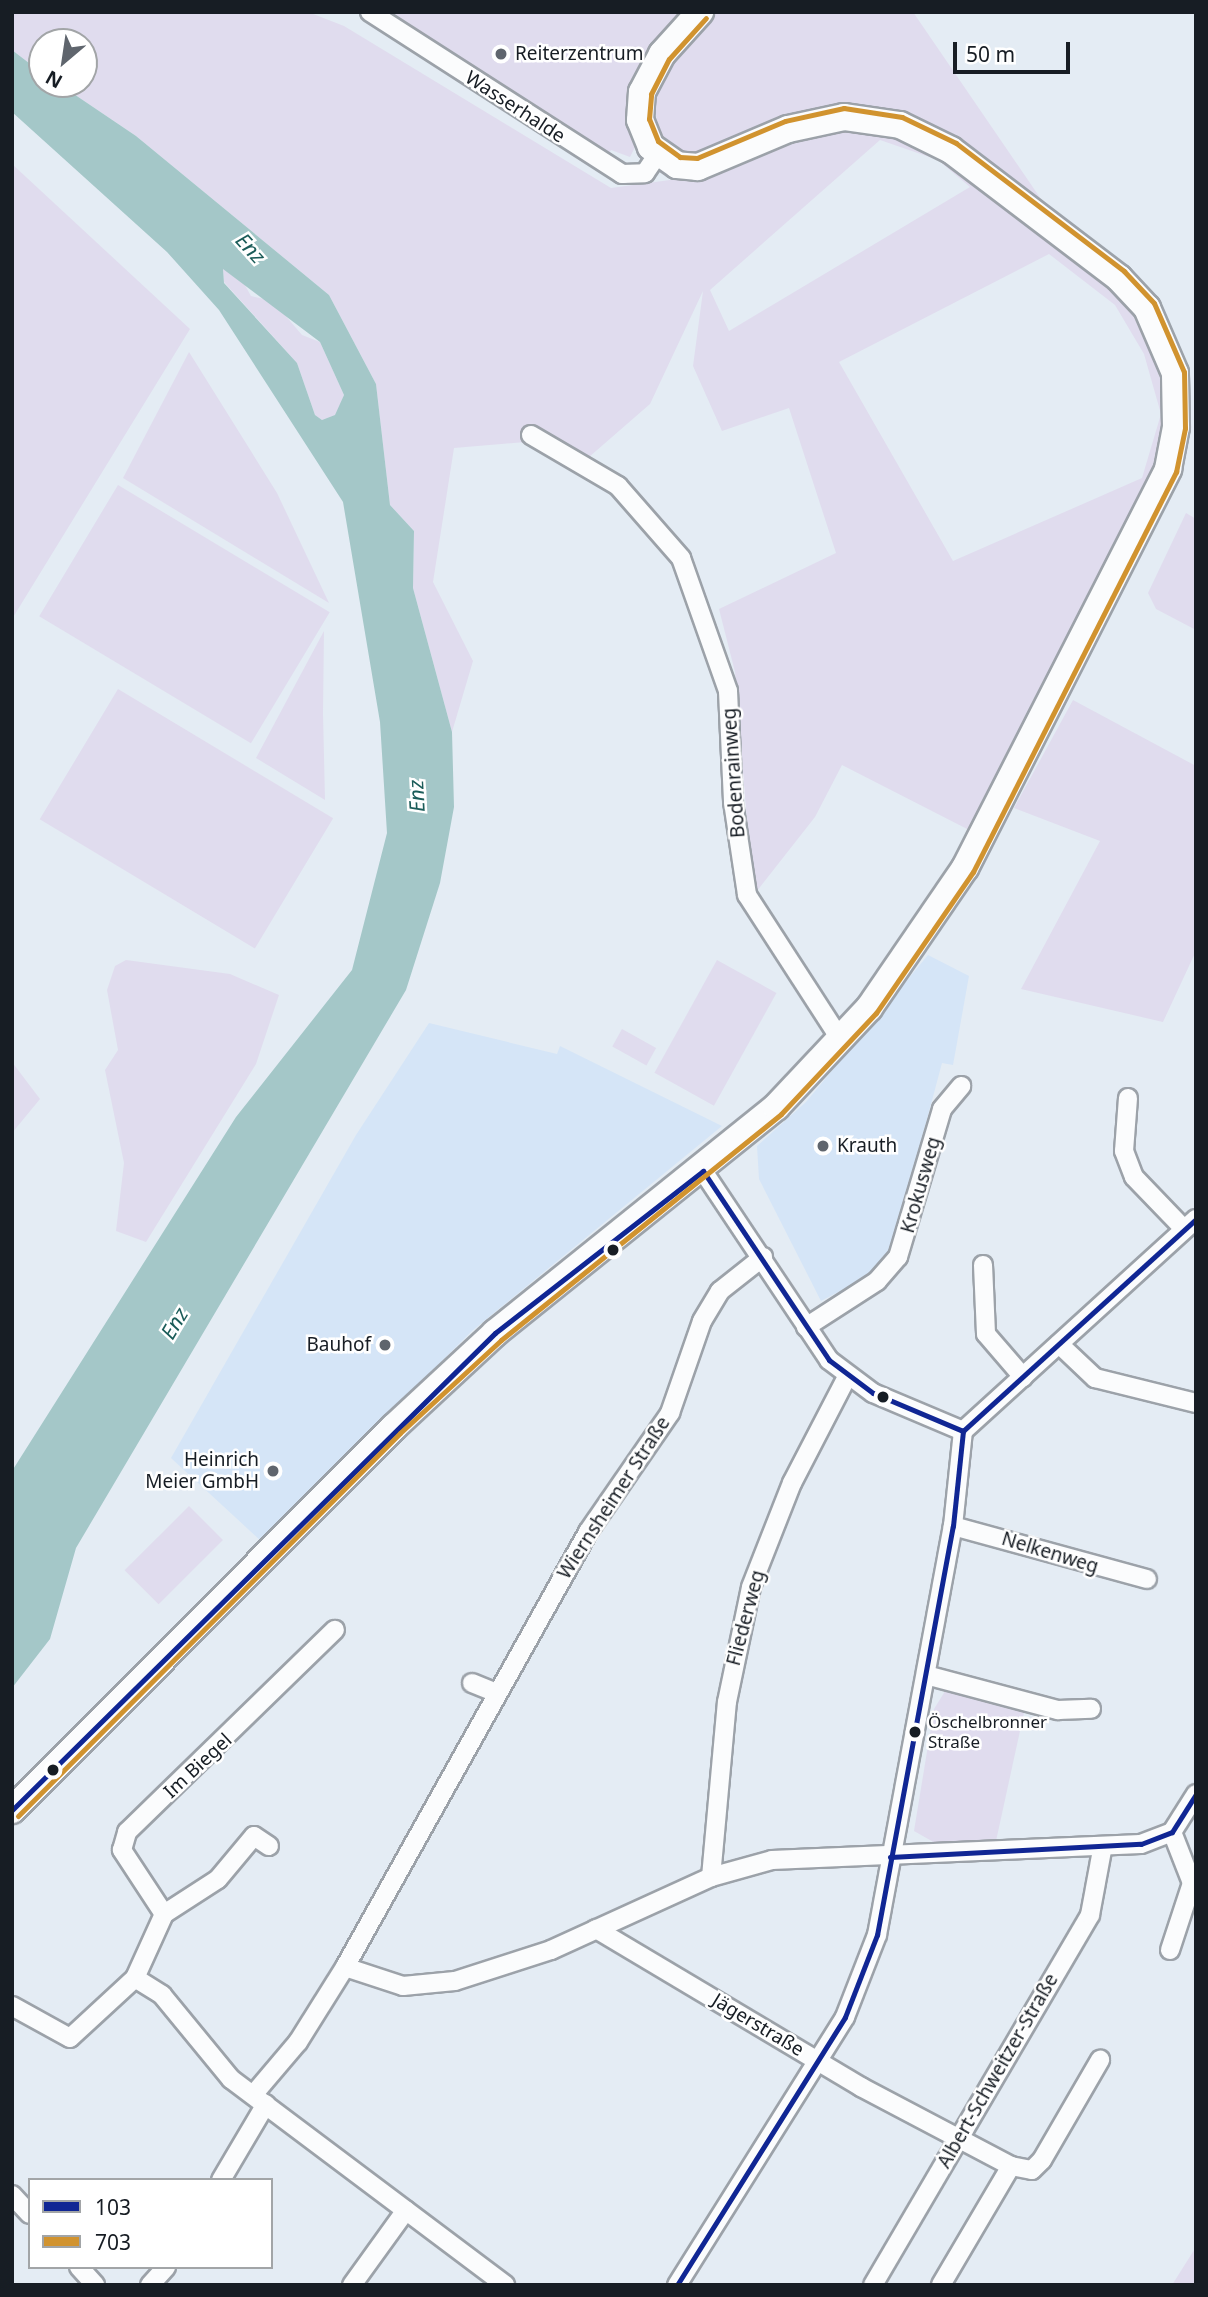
<!DOCTYPE html>
<html>
<head>
<meta charset="utf-8">
<style>
	body { margin:0 }
	#map { position:relative; width:1208px; height:2297px; overflow:hidden; background:#e4ecf4; font-family:"Noto Sans",sans-serif }
	div>[style] { position:absolute }
	[style*='--x'] { left:calc(var(--x)*1px); top:calc(var(--y)*1px); width:calc(var(--w)*1px); rotate:calc(var(--a)*1deg) }
	.built>* { inset:0; background:#d5e5f7 }
	.green>* { inset:0; background:#e0dcee; transform-origin:0 0 }
	.water>* { inset:0; background:#a4c7c8 }
	.roads { filter:drop-shadow(2px 0 #9ca2a9) drop-shadow(-2px 0 #9ca2a9) drop-shadow(0 2px #9ca2a9) drop-shadow(0 -2px #9ca2a9) }
	.street>* { height:18px; margin:-9px; padding:0 9px; transform-origin:9px; border-radius:9px; background:#fbfcfd }
	.secondary>* { height:26px; margin:-13px; padding:0 13px; transform-origin:13px; border-radius:13px; background:#fbfcfd }
	.bus-1>* { height:5px; margin:-2.5px; padding:0 2.5px; transform-origin:2.5px; border-radius:2.5px; background:#102694 }
	.bus-2>* { height:5px; margin:-2.5px; padding:0 2.5px; transform-origin:2.5px; border-radius:2.5px; background:#d1932f }
	.dots>* { width:19px; height:19px; translate:-50% -50%; box-sizing:border-box; border:4px solid #fff; border-radius:50% }
	span { translate:-50% -50%; white-space:nowrap; text-align:center; line-height:1.15; -webkit-text-stroke:5px #fff; paint-order:stroke }
	.bus-label { font-size:17px; color:#171d24 }
	.left { translate:0 -50%; text-align:left }
	.poi-label { font-size:19px; color:#171d24 }
	.right { translate:-100% -50%; text-align:right }
	.street-label { font-size:19px; color:#171d24 }
	.water-label { font-size:21px; color:#1b5c59; font-style:italic }
	.frame { position:absolute; inset:0; border:14px solid #171d24; pointer-events:none }
	.legend { position:absolute; left:28px; top:2178px; width:245px; height:91px; box-sizing:border-box; background:#fff; border:2px solid #a2a5a7; margin:0; padding:9px 12px; list-style:none; font-size:21px; color:#171d24 }
	.legend li { display:flex; align-items:center; gap:14px; height:35px }
	.legend b { width:35px; border:2px solid #a2a5a7 }
	.north { position:absolute; left:28px; top:28px; width:70px; height:70px; box-sizing:border-box; background:#fff; border:2px solid #a2a5a7; border-radius:50%; rotate:209deg; font-size:19px; font-weight:700; line-height:28px; text-align:center; color:#171d24 }
	.north::after { content:''; display:block; margin:auto; width:24px; height:32px; background:#5f656d; clip-path:polygon(50% 0,100% 100%,50% 72%,0 100%) }
	.scale { position:absolute; left:953px; top:42px; width:117px; height:32px; box-sizing:border-box; border:4px solid #171d24; border-top:0; padding-left:9px; font-size:21px; line-height:24px; white-space:nowrap; color:#171d24; -webkit-text-stroke:5px #fff; paint-order:stroke }
</style>
</head>
<body>
<div id="map">
	<div class="built">
		<i style="clip-path:polygon(928px 955px,969px 976px,953px 1065px,942px 1063px,891px 1254px,865px 1278px,821px 1301px,759px 1179px,757px 1146px,806px 1102px)"></i>
		<i style="clip-path:polygon(429px 1023px,557px 1054px,560px 1046px,722px 1126px,472px 1331px,261px 1541px,171px 1458px,356px 1135px)"></i>
	</div>
	<div class="green">
		<i style="clip-path:polygon(evenodd,12px 12px,308px 12px,344px 26px,611px 188px,692px 177px,842px 125px,919px 141px,1135px 306px,1167px 374px,1162px 458px,973px 832px,842px 765px,815px 817px,753px 896px,735px 672px,719px 609px,836px 553px,789px 408px,722px 431px,693px 366px,703px 291px,650px 404px,581px 464px,537px 441px,454px 448px,433px 582px,473px 661px,452px 732px,413px 588px,414px 531px,390px 505px,376px 384px,329px 295px,136px 136px,59px 84px,84px 84px,84px 42px,42px 42px,42px 73px,12px 50px,12px 12px,880px 140px,938px 160px,970px 187px,729px 331px,710px 290px,880px 140px,12px 12px,1049px 254px,1115px 305px,1144px 354px,1161px 414px,1142px 478px,953px 561px,839px 362px,1049px 254px)"></i>
		<i style="clip-path:polygon(392px 12px,690px 12px,629px 98px,628px 126px,637px 143px,630px 157px,611px 150px,605px 159px)"></i>
		<i style="clip-path:polygon(709px 12px,913px 12px,1056px 221px,901px 120px,683px 154px,657px 133px,655px 91px)"></i>
		<i style="clip-path:polygon(12px 164px,190px 329px,12px 619px)"></i>
		<i style="clip-path:polygon(223px 268px,241px 278px,251px 296px,273px 301px,302px 335px,320px 342px,344px 395px,336px 415px,322px 420px,315px 415px,297px 363px,224px 282px)"></i>
		<i style="clip-path:polygon(189px 352px,277px 493px,329px 603px,123px 478px)"></i>
		<i style="left:118px;top:485px;width:247px;height:153px;rotate:31deg"></i>
		<i style="clip-path:polygon(1186px 513px,1196px 519px,1196px 630px,1156px 609px,1148px 593px)"></i>
		<i style="clip-path:polygon(324px 631px,323px 713px,325px 800px,256px 758px)"></i>
		<i style="left:118px;top:689px;width:251px;height:152px;rotate:31deg"></i>
		<i style="clip-path:polygon(1073px 700px,1196px 766px,1196px 951px,1163px 1022px,1021px 989px,1100px 841px,1014px 808px)"></i>
		<i style="clip-path:polygon(126px 960px,230px 974px,279px 995px,256px 1064px,146px 1242px,116px 1231px,124px 1163px,105px 1070px,118px 1050px,107px 990px,115px 966px)"></i>
		<i style="left:717px;top:960px;width:68px;height:129px;rotate:29deg"></i>
		<i style="left:622px;top:1029px;width:39px;height:20px;rotate:29deg"></i>
		<i style="clip-path:polygon(12px 1062px,40px 1099px,12px 1133px)"></i>
		<i style="left:189px;top:1506px;width:48px;height:91px;rotate:45deg"></i>
		<i style="clip-path:polygon(947px 1688px,1025px 1708px,996px 1841px,937px 1844px,914px 1831px,934px 1709px)"></i>
		<i style="clip-path:polygon(1196px 2247px,1196px 2285px,1172px 2285px)"></i>
	</div>
	<div class="water">
		<i style="clip-path:polygon(evenodd,12px 50px,42px 73px,42px 84px,59px 84px,136px 136px,329px 295px,376px 384px,390px 505px,414px 531px,413px 588px,452px 732px,454px 807px,440px 883px,406px 990px,76px 1548px,50px 1639px,12px 1688px,12px 1471px,236px 1117px,352px 970px,387px 833px,380px 722px,343px 502px,219px 310px,167px 252px,12px 112px,12px 50px,223px 269px,320px 342px,344px 395px,335px 415px,322px 420px,315px 415px,297px 363px,224px 283px,223px 269px)"></i>
	</div>
	<div class="roads">
		<div class="street">
			<i style="--x:370;--y:12;--w:300;--a:32.7"></i>
			<i style="--x:622;--y:174;--w:23;--a:-2"></i>
			<i style="--x:645;--y:173;--w:23;--a:-56"></i>
			<i style="--x:531;--y:435;--w:101;--a:30.4"></i>
			<i style="--x:618;--y:486;--w:96;--a:48.8"></i>
			<i style="--x:681;--y:558;--w:141;--a:70.5"></i>
			<i style="--x:728;--y:691;--w:111;--a:87.4"></i>
			<i style="--x:733;--y:802;--w:94;--a:81.4"></i>
			<i style="--x:747;--y:895;--w:171;--a:57.1"></i>
			<i style="--x:1128;--y:1098;--w:53;--a:94.3"></i>
			<i style="--x:1124;--y:1151;--w:28;--a:69"></i>
			<i style="--x:1134;--y:1177;--w:72;--a:46.1"></i>
			<i style="--x:703;--y:1171;--w:227;--a:56.3"></i>
			<i style="--x:829;--y:1360;--w:55;--a:36.9"></i>
			<i style="--x:873;--y:1393;--w:98;--a:22.9"></i>
			<i style="--x:983;--y:1265;--w:69;--a:87.5"></i>
			<i style="--x:986;--y:1334;--w:57;--a:49.3"></i>
			<i style="--x:806;--y:1327;--w:85;--a:-32.9"></i>
			<i style="--x:877;--y:1281;--w:32;--a:-49"></i>
			<i style="--x:898;--y:1257;--w:154;--a:-73.4"></i>
			<i style="--x:942;--y:1109;--w:30;--a:-50"></i>
			<i style="--x:1059;--y:1344;--w:50;--a:43.4"></i>
			<i style="--x:1095;--y:1378;--w:104;--a:13.9"></i>
			<i style="--x:963;--y:1431;--w:315;--a:-42.3"></i>
			<i style="--x:953;--y:1526;--w:201;--a:15.3"></i>
			<i style="--x:926;--y:1675;--w:137;--a:14.9"></i>
			<i style="--x:1058;--y:1710;--w:33;--a:-2"></i>
			<i style="--x:472;--y:1683;--w:27;--a:22"></i>
			<i style="--x:711;--y:1877;--w:176;--a:-84.8"></i>
			<i style="--x:727;--y:1702;--w:117;--a:-78.2"></i>
			<i style="--x:751;--y:1587;--w:112;--a:-68.5"></i>
			<i style="--x:792;--y:1483;--w:119;--a:-62.6"></i>
			<i style="--x:164;--y:1914;--w:64;--a:-32.9"></i>
			<i style="--x:218;--y:1879;--w:56;--a:-50.1"></i>
			<i style="--x:254;--y:1836;--w:18;--a:34"></i>
			<i style="--x:596;--y:1929;--w:309;--a:30.8"></i>
			<i style="--x:861;--y:2087;--w:170;--a:27.8"></i>
			<i style="--x:1011;--y:2166;--w:138;--a:120.5"></i>
			<i style="--x:1170;--y:1950;--w:71;--a:-71.8"></i>
			<i style="--x:1192;--y:1883;--w:55;--a:-111.4"></i>
			<i style="--x:345;--y:1967;--w:61;--a:18.1"></i>
			<i style="--x:403;--y:1986;--w:52;--a:-5.5"></i>
			<i style="--x:455;--y:1981;--w:101;--a:-17.9"></i>
			<i style="--x:551;--y:1950;--w:176;--a:-24.5"></i>
			<i style="--x:711;--y:1877;--w:63;--a:-15.6"></i>
			<i style="--x:772;--y:1860;--w:369;--a:-2.5"></i>
			<i style="--x:1141;--y:1844;--w:33;--a:-21"></i>
			<i style="--x:1172;--y:1832;--w:45;--a:-57.7"></i>
			<i style="--x:135;--y:1978;--w:70;--a:-65.6"></i>
			<i style="--x:164;--y:1914;--w:77;--a:-123.3"></i>
			<i style="--x:122;--y:1850;--w:19;--a:-74"></i>
			<i style="--x:127;--y:1832;--w:290;--a:-44.2"></i>
			<i style="--x:12;--y:2006;--w:66;--a:28.9"></i>
			<i style="--x:70;--y:2038;--w:88;--a:-42.7"></i>
			<i style="--x:135;--y:1978;--w:32;--a:32"></i>
			<i style="--x:162;--y:1995;--w:109;--a:50.6"></i>
			<i style="--x:231;--y:2079;--w:343;--a:36.9"></i>
			<i style="--x:253;--y:2095;--w:70;--a:-49.7"></i>
			<i style="--x:298;--y:2042;--w:89;--a:-57.9"></i>
			<i style="--x:345;--y:1967;--w:498;--a:-60.8"></i>
			<i style="--x:588;--y:1532;--w:145;--a:-55.4"></i>
			<i style="--x:670;--y:1413;--w:97;--a:-70.8"></i>
			<i style="--x:702;--y:1321;--w:35;--a:-59"></i>
			<i style="--x:720;--y:1291;--w:55;--a:-38.3"></i>
			<i style="--x:1011;--y:2166;--w:21;--a:11"></i>
			<i style="--x:1032;--y:2170;--w:14;--a:-45"></i>
			<i style="--x:1042;--y:2160;--w:116;--a:-59.9"></i>
			<i style="--x:221;--y:2180;--w:88;--a:-59.4"></i>
			<i style="--x:12;--y:2195;--w:26;--a:47"></i>
			<i style="--x:79;--y:2267;--w:24;--a:48"></i>
			<i style="--x:150;--y:2285;--w:24;--a:-48"></i>
			<i style="--x:352;--y:2285;--w:92;--a:-54.2"></i>
			<i style="--x:677;--y:2285;--w:316;--a:-57.9"></i>
			<i style="--x:845;--y:2017;--w:88;--a:-68.7"></i>
			<i style="--x:877;--y:1935;--w:416;--a:-79.5"></i>
			<i style="--x:953;--y:1526;--w:96;--a:-84"></i>
			<i style="--x:873;--y:2285;--w:429;--a:-59.6"></i>
			<i style="--x:1090;--y:1915;--w:66;--a:-79.5"></i>
		</div>
		<div class="secondary">
			<i style="--x:12;--y:1810;--w:541;--a:-45.07"></i>
			<i style="--x:394;--y:1427;--w:138;--a:-42.9"></i>
			<i style="--x:495;--y:1333;--w:361;--a:-38.8"></i>
			<i style="--x:776;--y:1107;--w:136;--a:-46.8"></i>
			<i style="--x:869;--y:1008;--w:170;--a:-55.6"></i>
			<i style="--x:965;--y:868;--w:448;--a:-63"></i>
			<i style="--x:1168;--y:469;--w:43;--a:-79.2"></i>
			<i style="--x:1176;--y:427;--w:54;--a:-91.1"></i>
			<i style="--x:1175;--y:373;--w:71;--a:-113.3"></i>
			<i style="--x:1147;--y:308;--w:41;--a:-133"></i>
			<i style="--x:1119;--y:278;--w:211;--a:-142.7"></i>
			<i style="--x:951;--y:150;--w:57;--a:-153.9"></i>
			<i style="--x:900;--y:125;--w:57;--a:-171.9"></i>
			<i style="--x:844;--y:117;--w:57;--a:167.9"></i>
			<i style="--x:788;--y:129;--w:98;--a:157.1"></i>
			<i style="--x:698;--y:167;--w:21;--a:-175"></i>
			<i style="--x:677;--y:165;--w:32;--a:-145"></i>
			<i style="--x:651;--y:147;--w:29;--a:-112"></i>
			<i style="--x:640;--y:120;--w:28;--a:-86"></i>
			<i style="--x:642;--y:92;--w:43;--a:-62.2"></i>
			<i style="--x:662;--y:54;--w:57;--a:-47.9"></i>
		</div>
	</div>
	<div class="bus-1">
		<i style="--x:703;--y:1171;--w:227;--a:56.3"></i>
		<i style="--x:829;--y:1360;--w:55;--a:36.9"></i>
		<i style="--x:873;--y:1393;--w:98;--a:22.9"></i>
		<i style="--x:963;--y:1431;--w:315;--a:-42.3"></i>
		<i style="--x:12;--y:1810;--w:679;--a:-44.64"></i>
		<i style="--x:495;--y:1333;--w:264;--a:-37.9"></i>
		<i style="--x:890;--y:1857;--w:251;--a:-3"></i>
		<i style="--x:1141;--y:1844;--w:33;--a:-21"></i>
		<i style="--x:1172;--y:1832;--w:45;--a:-57.7"></i>
		<i style="--x:677;--y:2285;--w:316;--a:-57.9"></i>
		<i style="--x:845;--y:2017;--w:88;--a:-68.7"></i>
		<i style="--x:877;--y:1935;--w:416;--a:-79.5"></i>
		<i style="--x:953;--y:1526;--w:96;--a:-84"></i>
	</div>
	<div class="bus-2">
		<i style="--x:18;--y:1816;--w:541;--a:-45.07"></i>
		<i style="--x:400;--y:1433;--w:137;--a:-42.6"></i>
		<i style="--x:501;--y:1340;--w:360;--a:-38.9"></i>
		<i style="--x:781;--y:1114;--w:139;--a:-46.8"></i>
		<i style="--x:876;--y:1013;--w:171;--a:-55.5"></i>
		<i style="--x:973;--y:872;--w:449;--a:-63.1"></i>
		<i style="--x:1176;--y:472;--w:45;--a:-78.4"></i>
		<i style="--x:1185;--y:428;--w:56;--a:-91"></i>
		<i style="--x:1184;--y:372;--w:75;--a:-113.5"></i>
		<i style="--x:1154;--y:303;--w:44;--a:-133.2"></i>
		<i style="--x:1124;--y:271;--w:211;--a:-142.7"></i>
		<i style="--x:956;--y:143;--w:60;--a:-154.3"></i>
		<i style="--x:902;--y:117;--w:59;--a:-171.2"></i>
		<i style="--x:844;--y:108;--w:60;--a:167.6"></i>
		<i style="--x:785;--y:121;--w:95;--a:157.2"></i>
		<i style="--x:697;--y:158;--w:17;--a:-177"></i>
		<i style="--x:680;--y:157;--w:27;--a:-144"></i>
		<i style="--x:658;--y:141;--w:24;--a:-112"></i>
		<i style="--x:649;--y:119;--w:25;--a:-85"></i>
		<i style="--x:651;--y:94;--w:39;--a:-63"></i>
		<i style="--x:669;--y:59;--w:55;--a:-47.9"></i>
	</div>
	<div class="dots">
		<i style="left:501px;top:54px;background:#5f656d"></i>
		<i style="left:823px;top:1146px;background:#5f656d"></i>
		<i style="left:613px;top:1250px;background:#171d24"></i>
		<i style="left:385px;top:1345px;background:#5f656d"></i>
		<i style="left:883px;top:1397px;background:#171d24"></i>
		<i style="left:273px;top:1471px;background:#5f656d"></i>
		<i style="left:915px;top:1732px;background:#171d24"></i>
		<i style="left:53px;top:1770px;background:#171d24"></i>
	</div>
	<div class="bus-label">
		<span class="left" style="left:928px;top:1732px">Öschelbronner<br>Straße</span>
	</div>
	<div class="poi-label">
		<span class="left" style="left:515px;top:54px">Reiterzentrum</span>
		<span class="left" style="left:837px;top:1146px">Krauth</span>
		<span class="right" style="left:371px;top:1345px">Bauhof</span>
		<span class="right" style="left:259px;top:1471px">Heinrich<br>Meier GmbH</span>
	</div>
	<div class="street-label">
		<span style="left:515px;top:107px;rotate:33deg">Wasserhalde</span>
		<span style="left:734px;top:773px;rotate:-94deg">Bodenrainweg</span>
		<span style="left:921px;top:1185px;rotate:-74deg">Krokusweg</span>
		<span style="left:614px;top:1498px;rotate:-57deg">Wiernsheimer Straße</span>
		<span style="left:1050px;top:1553px;rotate:17deg">Nelkenweg</span>
		<span style="left:746px;top:1618px;rotate:-75deg">Fliederweg</span>
		<span style="left:198px;top:1766px;rotate:-43deg">Im Biegel</span>
		<span style="left:758px;top:2025px;rotate:31deg">Jägerstraße</span>
		<span style="left:998px;top:2071px;rotate:-60deg">Albert-Schweitzer-Straße</span>
	</div>
	<div class="water-label">
		<span style="left:251px;top:248px;rotate:48deg">Enz</span>
		<span style="left:416px;top:796px;rotate:-93deg">Enz</span>
		<span style="left:174px;top:1323px;rotate:-59deg">Enz</span>
	</div>
	<div class="frame"></div>
	<ul class="legend">
	<li><b style="height:9px;background:#102694"></b>103</li>
	<li><b style="height:9px;background:#d1932f"></b>703</li>
	</ul>
	<div class="north">N</div>
	<div class="scale">50 m</div>
</div>
</body>
</html>
